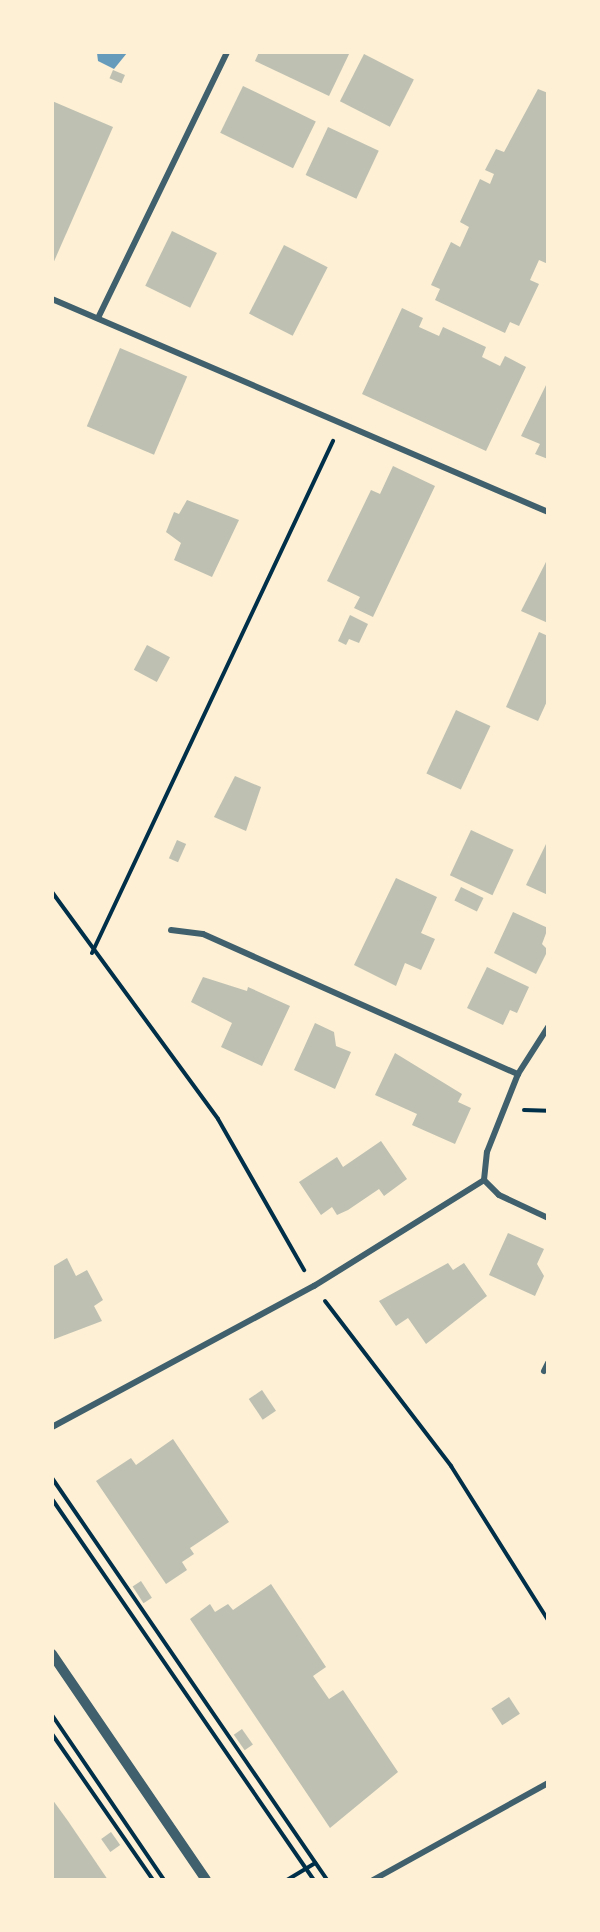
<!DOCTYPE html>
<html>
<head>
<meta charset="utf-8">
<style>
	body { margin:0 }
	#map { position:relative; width:600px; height:1932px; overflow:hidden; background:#fdf0d5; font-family:Quicksand,sans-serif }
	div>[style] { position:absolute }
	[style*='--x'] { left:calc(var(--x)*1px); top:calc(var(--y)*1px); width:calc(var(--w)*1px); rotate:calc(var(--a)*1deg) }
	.water>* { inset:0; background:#669bbc }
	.building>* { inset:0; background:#bec0b2; transform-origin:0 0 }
	.path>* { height:4px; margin:-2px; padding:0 2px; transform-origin:2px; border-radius:2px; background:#003049 }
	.minor>* { height:6px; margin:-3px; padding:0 3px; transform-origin:3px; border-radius:3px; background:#3f606c }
	.tertiary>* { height:10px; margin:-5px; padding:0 5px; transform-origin:5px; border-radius:5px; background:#3f606c }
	span { translate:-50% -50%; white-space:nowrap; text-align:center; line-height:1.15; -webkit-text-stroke:5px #fdf0d5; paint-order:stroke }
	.frame { position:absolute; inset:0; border:54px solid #fdf0d5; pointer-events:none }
</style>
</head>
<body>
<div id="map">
	<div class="water">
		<i style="clip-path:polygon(97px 53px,127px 53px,114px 69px,98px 61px)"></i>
	</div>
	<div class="building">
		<i style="clip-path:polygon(259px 52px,350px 52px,329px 96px,255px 61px)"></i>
		<i style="left:364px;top:54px;width:56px;height:53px;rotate:27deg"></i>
		<i style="left:113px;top:70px;width:13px;height:9px;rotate:23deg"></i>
		<i style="left:243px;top:86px;width:81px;height:52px;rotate:26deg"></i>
		<i style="clip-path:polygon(538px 89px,548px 93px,548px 264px,539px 260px,530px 280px,539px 284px,519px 326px,510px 322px,505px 333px,435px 300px,440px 289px,431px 285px,451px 242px,460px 247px,469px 227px,460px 222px,480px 179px,490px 184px,494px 174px,485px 170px,496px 149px,504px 152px)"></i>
		<i style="clip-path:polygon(52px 101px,113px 127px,52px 266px)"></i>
		<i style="left:328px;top:127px;width:56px;height:53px;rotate:25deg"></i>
		<i style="left:172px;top:231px;width:50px;height:61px;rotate:26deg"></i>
		<i style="left:284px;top:245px;width:49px;height:77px;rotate:27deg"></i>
		<i style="clip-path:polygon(402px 308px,423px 318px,419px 327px,439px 336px,443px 327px,486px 347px,482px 357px,500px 366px,505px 356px,526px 367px,486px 451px,362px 394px)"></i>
		<i style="left:120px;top:348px;width:73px;height:85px;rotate:23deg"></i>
		<i style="clip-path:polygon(548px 381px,548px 459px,535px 454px,540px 444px,521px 436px)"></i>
		<i style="clip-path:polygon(393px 466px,435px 486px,373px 617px,354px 608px,360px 597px,327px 581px,371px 490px,380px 494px)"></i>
		<i style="clip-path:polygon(187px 500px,239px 520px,212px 577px,174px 560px,181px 543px,166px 532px,174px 512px,179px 514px)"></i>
		<i style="clip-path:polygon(548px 558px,548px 623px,521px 611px)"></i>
		<i style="clip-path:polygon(350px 615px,368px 624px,359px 643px,349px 639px,346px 645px,338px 641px)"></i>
		<i style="clip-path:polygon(539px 632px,548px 636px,548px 699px,538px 721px,506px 707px)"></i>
		<i style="left:147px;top:645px;width:26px;height:28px;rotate:28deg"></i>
		<i style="left:456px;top:710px;width:38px;height:70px;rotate:25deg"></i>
		<i style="clip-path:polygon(235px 776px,261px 787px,246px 831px,214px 817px)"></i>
		<i style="left:471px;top:830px;width:47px;height:50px;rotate:25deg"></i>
		<i style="left:177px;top:840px;width:10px;height:20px;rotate:24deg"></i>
		<i style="clip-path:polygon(546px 844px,548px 845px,548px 895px,526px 885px)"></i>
		<i style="clip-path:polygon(396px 878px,437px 897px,421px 933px,435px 939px,421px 970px,405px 963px,396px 986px,354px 965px)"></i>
		<i style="left:461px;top:887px;width:25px;height:15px;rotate:26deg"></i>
		<i style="clip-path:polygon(513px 912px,548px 928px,542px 944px,548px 950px,536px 974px,494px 953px)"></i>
		<i style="clip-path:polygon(487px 967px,529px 987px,517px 1013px,510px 1010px,503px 1025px,467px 1008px)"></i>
		<i style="clip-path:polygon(203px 977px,247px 991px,248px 987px,290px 1006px,262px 1066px,221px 1047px,232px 1023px,191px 1002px)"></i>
		<i style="clip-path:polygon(315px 1023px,334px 1032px,336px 1046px,351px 1052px,335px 1089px,294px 1070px)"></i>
		<i style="clip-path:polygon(395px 1053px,462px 1094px,458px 1102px,471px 1108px,455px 1144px,412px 1125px,417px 1114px,375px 1095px)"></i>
		<i style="clip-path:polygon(381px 1141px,407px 1179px,384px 1196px,379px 1189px,348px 1210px,337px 1215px,332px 1207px,321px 1215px,299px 1182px,337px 1157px,343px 1167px)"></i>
		<i style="clip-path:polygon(508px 1233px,544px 1249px,537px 1264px,544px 1276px,535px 1296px,489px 1275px)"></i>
		<i style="clip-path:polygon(67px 1258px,76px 1276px,87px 1270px,103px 1300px,94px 1306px,102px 1321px,52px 1340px,52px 1267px)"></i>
		<i style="clip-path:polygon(448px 1263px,453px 1270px,464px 1263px,487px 1296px,426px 1344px,408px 1318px,396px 1326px,379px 1301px)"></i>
		<i style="left:262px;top:1390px;width:25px;height:16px;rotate:56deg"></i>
		<i style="clip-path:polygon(173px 1439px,229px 1522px,190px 1548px,194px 1554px,182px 1562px,187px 1570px,166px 1584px,96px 1481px,131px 1458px,136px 1465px)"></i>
		<i style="left:141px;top:1581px;width:20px;height:10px;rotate:57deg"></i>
		<i style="clip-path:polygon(271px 1584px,326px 1667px,313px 1676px,329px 1699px,343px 1690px,398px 1772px,330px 1828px,190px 1619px,210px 1604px,215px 1612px,228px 1604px,233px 1610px)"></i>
		<i style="left:509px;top:1697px;width:20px;height:21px;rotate:57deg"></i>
		<i style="left:242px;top:1729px;width:19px;height:10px;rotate:55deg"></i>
		<i style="clip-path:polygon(52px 1799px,68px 1821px,108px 1880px,52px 1880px)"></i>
		<i style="left:111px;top:1832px;width:16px;height:12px;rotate:55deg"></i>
	</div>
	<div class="path">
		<i style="--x:52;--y:892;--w:281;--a:53.8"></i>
		<i style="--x:218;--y:1119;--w:174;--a:60.3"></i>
		<i style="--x:92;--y:953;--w:566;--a:-64.79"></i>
		<i style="--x:524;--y:1110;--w:24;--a:2"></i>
		<i style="--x:325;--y:1301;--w:208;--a:52.6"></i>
		<i style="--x:451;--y:1466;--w:182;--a:57.8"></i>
		<i style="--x:52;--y:1478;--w:487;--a:55.6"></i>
		<i style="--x:52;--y:1499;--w:462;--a:55.5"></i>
		<i style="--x:52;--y:1715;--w:199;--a:55.8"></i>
		<i style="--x:52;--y:1734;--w:178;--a:55.3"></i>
		<i style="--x:287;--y:1880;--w:33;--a:-31"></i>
	</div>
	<div class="minor">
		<i style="--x:52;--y:299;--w:540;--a:23.24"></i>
		<i style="--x:98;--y:318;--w:296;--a:-64.1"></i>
		<i style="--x:171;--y:930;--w:32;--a:7"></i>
		<i style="--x:203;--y:934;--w:345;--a:24"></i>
		<i style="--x:484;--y:1180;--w:28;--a:-84"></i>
		<i style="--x:487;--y:1152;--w:84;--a:-68.3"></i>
		<i style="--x:518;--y:1074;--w:56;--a:-57.4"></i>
		<i style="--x:484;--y:1180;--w:21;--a:45"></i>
		<i style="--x:499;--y:1195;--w:54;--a:25.1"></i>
		<i style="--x:544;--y:1371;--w:9;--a:-63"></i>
		<i style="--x:52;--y:1427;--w:298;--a:-28.3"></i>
		<i style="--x:314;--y:1286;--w:200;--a:-31.9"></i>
		<i style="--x:373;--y:1880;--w:200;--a:-29"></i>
	</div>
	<div class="tertiary">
		<i style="--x:52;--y:1654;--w:273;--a:55.7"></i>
	</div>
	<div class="frame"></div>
</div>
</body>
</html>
